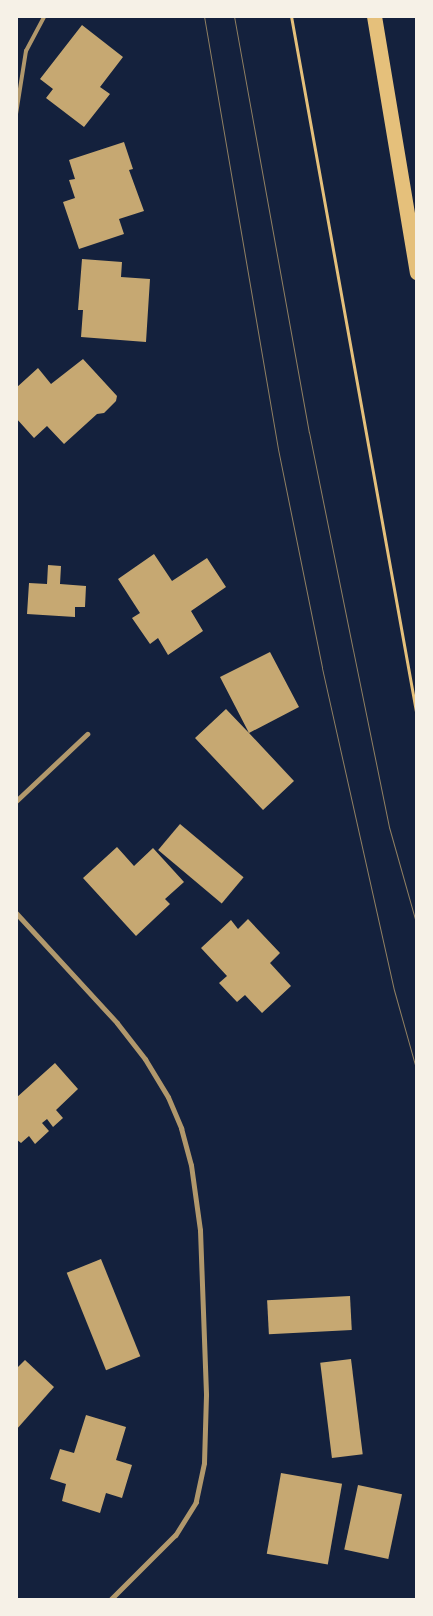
<!DOCTYPE html>
<html>
<head>
<meta charset="utf-8">
<style>
	body { margin:0 }
	#map { position:relative; width:433px; height:1616px; overflow:hidden; background:#14213d; font-family:"Varela Round",sans-serif }
	div>[style] { position:absolute }
	[style*='--x'] { left:calc(var(--x)*1px); top:calc(var(--y)*1px); width:calc(var(--w)*1px); rotate:calc(var(--a)*1deg) }
	.building>* { inset:0; background:#c6a872; transform-origin:0 0 }
	.path>* { height:3px; margin:-1.5px; padding:0 1.5px; transform-origin:1.5px; border-radius:1.5px; background:#e5c07b }
	.service>* { height:4px; margin:-2px; padding:0 2px; transform-origin:2px; border-radius:2px; background:#b1986c }
	.minor>* { height:5px; margin:-2.5px; padding:0 2.5px; transform-origin:2.5px; border-radius:2.5px; background:#b1986c }
	.motorway>* { height:15px; margin:-7.5px; padding:0 7.5px; transform-origin:7.5px; border-radius:7.5px; background:#e5c07b }
	.tram>* { height:1px; margin:-0.5px; padding:0 0.5px; transform-origin:0.5px; border-radius:0.5px; background:#918062 }
	span { translate:-50% -50%; white-space:nowrap; text-align:center; line-height:1.15; -webkit-text-stroke:4.5px #f6f1e7; paint-order:stroke }
	.frame { position:absolute; inset:0; border:18px solid #f6f1e7; pointer-events:none }
</style>
</head>
<body>
<div id="map">
	<div class="building">
		<i style="clip-path:polygon(82px 25px,123px 57px,100px 87px,110px 94px,84px 127px,46px 98px,53px 89px,40px 79px)"></i>
		<i style="clip-path:polygon(124px 142px,133px 169px,129px 170px,144px 211px,119px 219px,124px 234px,79px 249px,63px 202px,75px 198px,69px 180px,75px 179px,69px 160px)"></i>
		<i style="clip-path:polygon(82px 259px,122px 262px,121px 277px,150px 279px,146px 342px,81px 337px,83px 310px,78px 310px)"></i>
		<i style="clip-path:polygon(83px 359px,117px 396px,116px 401px,104px 413px,97px 414px,64px 444px,47px 426px,34px 438px,16px 418px,16px 388px,38px 368px,51px 384px)"></i>
		<i style="clip-path:polygon(154px 554px,172px 581px,207px 558px,226px 587px,191px 611px,203px 631px,168px 655px,158px 638px,150px 644px,132px 618px,140px 613px,118px 579px)"></i>
		<i style="clip-path:polygon(48px 565px,61px 566px,60px 584px,86px 586px,85px 607px,75px 607px,75px 617px,27px 614px,29px 583px,47px 584px)"></i>
		<i style="clip-path:polygon(270px 652px,299px 707px,249px 733px,294px 781px,263px 810px,195px 738px,226px 709px,249px 733px,220px 677px)"></i>
		<i style="left:180px;top:824px;width:83px;height:34px;rotate:40deg"></i>
		<i style="clip-path:polygon(117px 847px,134px 866px,153px 848px,184px 882px,165px 899px,170px 904px,136px 936px,83px 878px)"></i>
		<i style="clip-path:polygon(248px 919px,280px 953px,270px 963px,291px 986px,262px 1013px,245px 995px,237px 1002px,219px 983px,227px 976px,201px 948px,231px 920px,238px 929px)"></i>
		<i style="clip-path:polygon(55px 1063px,78px 1089px,56px 1110px,63px 1118px,53px 1127px,47px 1119px,42px 1123px,49px 1131px,35px 1144px,29px 1136px,21px 1143px,16px 1139px,16px 1098px)"></i>
		<i style="left:101px;top:1259px;width:105px;height:37px;rotate:68deg"></i>
		<i style="left:350px;top:1296px;width:34px;height:83px;rotate:87deg"></i>
		<i style="left:351px;top:1359px;width:96px;height:31px;rotate:83deg"></i>
		<i style="clip-path:polygon(25px 1360px,54px 1387px,16px 1430px,16px 1369px)"></i>
		<i style="clip-path:polygon(86px 1415px,126px 1427px,116px 1460px,132px 1465px,122px 1498px,106px 1493px,100px 1513px,62px 1501px,66px 1484px,50px 1479px,60px 1449px,74px 1453px)"></i>
		<i style="left:281px;top:1473px;width:62px;height:82px;rotate:10deg"></i>
		<i style="left:358px;top:1485px;width:45px;height:66px;rotate:12deg"></i>
	</div>
	<div class="path">
		<i style="--x:291;--y:16;--w:712;--a:79.81"></i>
	</div>
	<div class="service">
		<i style="--x:16;--y:114;--w:64;--a:-81"></i>
		<i style="--x:26;--y:51;--w:40;--a:-62"></i>
	</div>
	<div class="minor">
		<i style="--x:16;--y:801;--w:98;--a:-43.3"></i>
		<i style="--x:16;--y:913;--w:149;--a:47.4"></i>
		<i style="--x:117;--y:1023;--w:46;--a:52.1"></i>
		<i style="--x:145;--y:1059;--w:44;--a:58.8"></i>
		<i style="--x:168;--y:1097;--w:34;--a:67"></i>
		<i style="--x:181;--y:1128;--w:38;--a:75"></i>
		<i style="--x:191;--y:1165;--w:66;--a:82.1"></i>
		<i style="--x:200;--y:1230;--w:165;--a:87.9"></i>
		<i style="--x:206;--y:1395;--w:68;--a:91.7"></i>
		<i style="--x:204;--y:1463;--w:40;--a:102"></i>
		<i style="--x:196;--y:1502;--w:39;--a:122"></i>
		<i style="--x:175;--y:1535;--w:92;--a:135"></i>
	</div>
	<div class="motorway">
		<i style="--x:374;--y:16;--w:260;--a:80.5"></i>
	</div>
	<div class="tram">
		<i style="--x:204;--y:16;--w:439;--a:80.3"></i>
		<i style="--x:278;--y:449;--w:223;--a:78.6"></i>
		<i style="--x:322;--y:668;--w:330;--a:77.4"></i>
		<i style="--x:394;--y:990;--w:85;--a:74.3"></i>
		<i style="--x:234;--y:16;--w:423;--a:79.8"></i>
		<i style="--x:309;--y:432;--w:222;--a:78.6"></i>
		<i style="--x:353;--y:650;--w:181;--a:78.5"></i>
		<i style="--x:389;--y:827;--w:103;--a:74.2"></i>
	</div>
	<div class="frame"></div>
</div>
</body>
</html>
